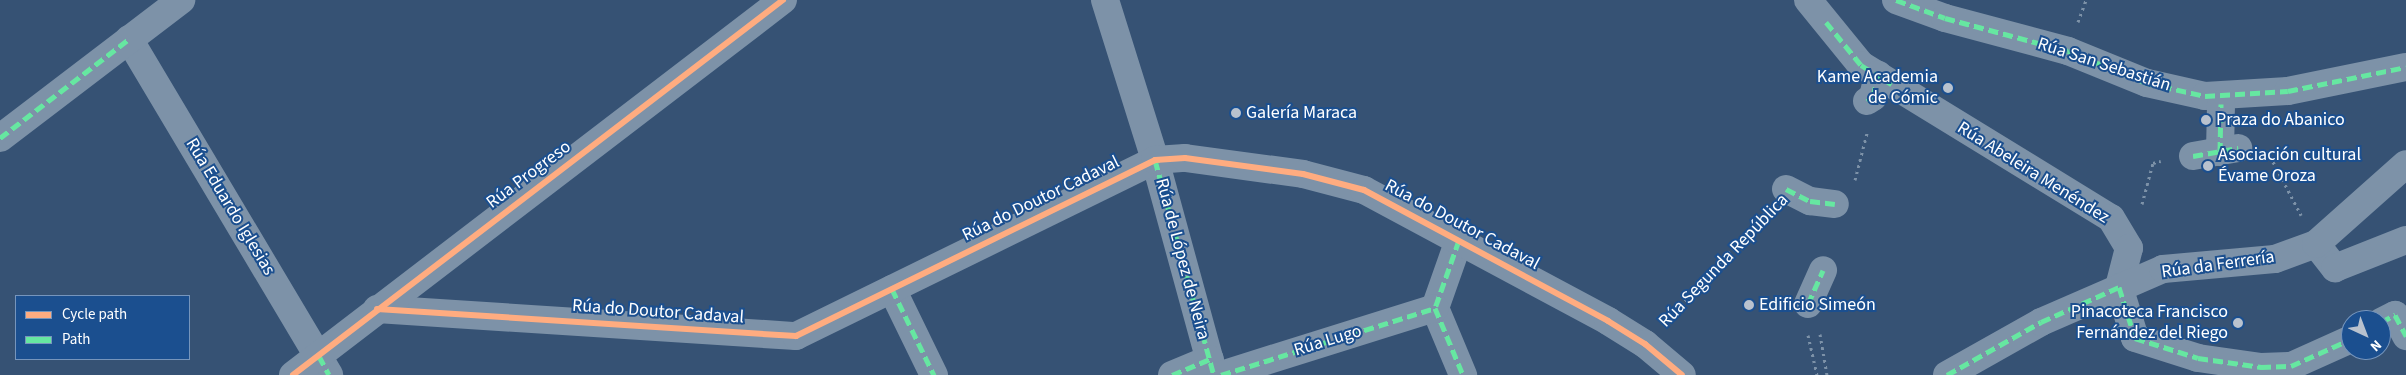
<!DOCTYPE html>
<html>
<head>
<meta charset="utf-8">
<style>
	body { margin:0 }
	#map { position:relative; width:2406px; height:375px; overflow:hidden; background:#365274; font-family:"Source Sans 3",sans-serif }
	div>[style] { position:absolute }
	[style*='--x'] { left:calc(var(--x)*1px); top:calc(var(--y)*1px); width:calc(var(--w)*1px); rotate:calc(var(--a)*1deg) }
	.path>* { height:3px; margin-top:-1.5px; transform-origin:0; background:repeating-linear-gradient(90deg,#7d92a8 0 2.5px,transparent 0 6.5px) }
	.street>* { height:28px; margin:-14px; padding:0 14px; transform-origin:14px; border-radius:14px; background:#7d92a8 }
	.quiet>* { height:5px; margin-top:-2.5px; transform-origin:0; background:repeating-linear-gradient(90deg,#66e7a1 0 10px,transparent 0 15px) }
	.cycleway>* { height:6px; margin:-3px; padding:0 3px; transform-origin:3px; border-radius:3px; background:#ffac80 }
	.dots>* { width:14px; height:14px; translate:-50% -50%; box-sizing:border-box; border:2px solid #1b4f8f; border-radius:50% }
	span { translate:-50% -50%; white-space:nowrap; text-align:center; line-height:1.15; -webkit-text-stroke:4px #1b4f8f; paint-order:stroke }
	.street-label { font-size:18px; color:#fff }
	.poi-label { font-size:18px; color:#fff }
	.right { translate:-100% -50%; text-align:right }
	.left { translate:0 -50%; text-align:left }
	.legend { position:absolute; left:15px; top:295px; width:175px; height:65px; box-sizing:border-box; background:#1b4f8f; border:1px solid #7695bc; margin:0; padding:6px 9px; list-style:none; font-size:15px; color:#fff }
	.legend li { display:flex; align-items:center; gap:10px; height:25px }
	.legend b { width:25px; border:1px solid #7695bc }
	.north { position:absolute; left:2341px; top:310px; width:50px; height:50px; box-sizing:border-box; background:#1b4f8f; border:1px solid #7695bc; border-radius:50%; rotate:137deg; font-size:14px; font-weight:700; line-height:20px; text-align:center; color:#fff }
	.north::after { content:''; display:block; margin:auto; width:18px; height:22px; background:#b9c2ce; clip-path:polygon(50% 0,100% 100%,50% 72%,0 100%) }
</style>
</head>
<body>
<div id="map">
	<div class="path">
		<i style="--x:2078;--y:22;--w:23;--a:-70"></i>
		<i style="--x:2270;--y:156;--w:67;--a:62.3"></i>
		<i style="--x:1855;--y:180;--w:49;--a:-75.7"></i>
		<i style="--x:2142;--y:204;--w:42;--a:-75"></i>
		<i style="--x:2153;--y:163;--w:8;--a:-14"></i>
		<i style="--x:1667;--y:320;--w:147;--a:-47.5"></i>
		<i style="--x:1820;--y:334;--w:42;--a:80.3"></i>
		<i style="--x:1808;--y:335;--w:41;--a:77.3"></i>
	</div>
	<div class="street">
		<i style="--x:1105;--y:0;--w:168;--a:72.6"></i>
		<i style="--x:1155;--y:160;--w:223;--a:74.7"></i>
		<i style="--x:1808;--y:0;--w:84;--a:50.8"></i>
		<i style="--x:1861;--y:65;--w:293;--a:31.5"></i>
		<i style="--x:2111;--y:218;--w:35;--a:59"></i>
		<i style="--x:2129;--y:248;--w:40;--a:104.4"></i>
		<i style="--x:2119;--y:287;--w:53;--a:72.6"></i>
		<i style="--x:2135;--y:338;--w:66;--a:17.6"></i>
		<i style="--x:2198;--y:358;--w:64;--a:8.1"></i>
		<i style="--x:2261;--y:367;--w:30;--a:-2"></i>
		<i style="--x:2291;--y:366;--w:66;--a:-24.2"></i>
		<i style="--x:1896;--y:0;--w:52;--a:20.2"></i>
		<i style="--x:1945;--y:18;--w:127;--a:15"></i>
		<i style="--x:2068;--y:51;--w:85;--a:22.1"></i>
		<i style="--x:2147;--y:83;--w:59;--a:12.6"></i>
		<i style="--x:2205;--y:96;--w:83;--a:-3.4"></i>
		<i style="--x:2288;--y:91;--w:120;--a:-11.5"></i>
		<i style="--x:129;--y:39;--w:391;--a:59.2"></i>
		<i style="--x:1867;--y:101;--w:7;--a:-34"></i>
		<i style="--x:1873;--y:97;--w:23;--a:-77"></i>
		<i style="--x:0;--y:138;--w:228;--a:-37.3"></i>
		<i style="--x:2220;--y:152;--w:48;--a:-88.8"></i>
		<i style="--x:2193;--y:156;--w:46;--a:-10.1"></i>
		<i style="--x:1786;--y:189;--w:27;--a:27"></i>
		<i style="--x:1810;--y:201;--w:25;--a:7"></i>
		<i style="--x:1459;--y:240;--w:72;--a:109.4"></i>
		<i style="--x:1435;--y:308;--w:73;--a:67.3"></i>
		<i style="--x:2316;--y:244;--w:31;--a:52"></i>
		<i style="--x:2335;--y:268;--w:76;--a:-21.5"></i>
		<i style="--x:892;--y:289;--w:96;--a:64"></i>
		<i style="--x:1808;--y:304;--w:37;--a:-66"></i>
		<i style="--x:377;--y:309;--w:420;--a:3.7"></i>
		<i style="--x:796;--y:336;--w:400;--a:-26.1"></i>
		<i style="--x:1155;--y:160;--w:30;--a:-4"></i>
		<i style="--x:1185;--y:158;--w:119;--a:7.7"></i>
		<i style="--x:1303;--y:174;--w:63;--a:14.7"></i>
		<i style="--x:1364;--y:190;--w:277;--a:28.2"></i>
		<i style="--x:1608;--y:321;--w:44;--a:31.9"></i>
		<i style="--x:1645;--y:344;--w:48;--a:40"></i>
		<i style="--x:2381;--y:322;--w:16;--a:-27"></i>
		<i style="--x:2395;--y:315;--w:24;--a:62"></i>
		<i style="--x:293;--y:375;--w:617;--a:-37.43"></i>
		<i style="--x:1172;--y:375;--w:41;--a:-22.8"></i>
		<i style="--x:1221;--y:375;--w:224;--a:-17.4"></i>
		<i style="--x:1947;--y:375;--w:108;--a:-29.4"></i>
		<i style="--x:2041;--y:322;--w:133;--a:-23.5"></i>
		<i style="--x:2163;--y:269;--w:112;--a:-5.1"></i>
		<i style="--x:2275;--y:259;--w:44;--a:-20.1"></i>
		<i style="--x:2316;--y:244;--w:120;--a:-41.6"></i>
	</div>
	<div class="quiet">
		<i style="--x:1896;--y:0;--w:52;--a:20.2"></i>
		<i style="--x:1945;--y:18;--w:127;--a:15"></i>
		<i style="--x:2068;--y:51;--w:85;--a:22.1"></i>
		<i style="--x:2147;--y:83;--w:59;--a:12.6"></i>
		<i style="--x:2205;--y:96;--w:83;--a:-3.4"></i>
		<i style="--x:2288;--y:91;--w:120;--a:-11.5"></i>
		<i style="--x:1826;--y:22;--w:55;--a:50.9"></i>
		<i style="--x:1861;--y:65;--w:36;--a:32"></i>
		<i style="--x:1867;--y:101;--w:7;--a:-34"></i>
		<i style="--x:1873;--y:97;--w:23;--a:-77"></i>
		<i style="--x:0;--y:138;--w:163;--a:-37.5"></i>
		<i style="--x:2220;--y:152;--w:48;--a:-88.8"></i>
		<i style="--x:2193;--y:156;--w:46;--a:-10.1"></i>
		<i style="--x:1160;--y:160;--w:5;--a:180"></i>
		<i style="--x:1155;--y:160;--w:223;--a:74.7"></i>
		<i style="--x:1786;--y:189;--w:27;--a:27"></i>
		<i style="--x:1810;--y:201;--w:25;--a:7"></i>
		<i style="--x:1459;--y:240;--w:72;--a:109.4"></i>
		<i style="--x:1435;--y:308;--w:73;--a:67.3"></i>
		<i style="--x:892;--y:289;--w:96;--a:64"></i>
		<i style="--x:1808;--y:304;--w:37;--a:-66"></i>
		<i style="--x:2381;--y:322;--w:16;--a:-27"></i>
		<i style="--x:2395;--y:315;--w:24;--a:62"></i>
		<i style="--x:316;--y:358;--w:4;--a:-34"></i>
		<i style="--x:319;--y:356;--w:21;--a:62"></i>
		<i style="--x:1172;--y:375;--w:41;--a:-22.8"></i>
		<i style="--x:1221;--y:375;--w:224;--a:-17.4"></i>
		<i style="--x:1947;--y:375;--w:108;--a:-29.4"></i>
		<i style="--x:2041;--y:322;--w:85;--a:-24.2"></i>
		<i style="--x:2119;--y:287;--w:53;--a:72.6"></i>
		<i style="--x:2135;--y:338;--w:66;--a:17.6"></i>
		<i style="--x:2198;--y:358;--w:64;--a:8.1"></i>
		<i style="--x:2261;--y:367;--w:30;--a:-2"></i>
		<i style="--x:2291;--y:366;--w:66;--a:-24.2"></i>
	</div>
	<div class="cycleway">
		<i style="--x:377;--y:309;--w:420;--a:3.7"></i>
		<i style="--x:796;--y:336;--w:400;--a:-26.1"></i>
		<i style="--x:1155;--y:160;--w:30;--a:-4"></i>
		<i style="--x:1185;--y:158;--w:119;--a:7.7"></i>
		<i style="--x:1303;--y:174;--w:63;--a:14.7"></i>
		<i style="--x:1364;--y:190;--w:277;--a:28.2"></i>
		<i style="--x:1608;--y:321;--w:44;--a:31.9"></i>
		<i style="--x:1645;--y:344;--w:48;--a:40"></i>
		<i style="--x:293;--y:375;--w:617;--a:-37.43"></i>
	</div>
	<div class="dots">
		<i style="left:1948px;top:88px;background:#b9c2ce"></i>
		<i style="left:1236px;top:113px;background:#b9c2ce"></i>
		<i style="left:2206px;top:120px;background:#b9c2ce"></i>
		<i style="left:2208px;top:166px;background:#b9c2ce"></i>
		<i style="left:1749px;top:305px;background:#b9c2ce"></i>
		<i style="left:2238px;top:323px;background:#b9c2ce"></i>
	</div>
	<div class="street-label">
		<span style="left:2104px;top:65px;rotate:18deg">Rúa San Sebastián</span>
		<span style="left:2033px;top:173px;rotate:32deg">Rúa Abeleira Menéndez</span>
		<span style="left:529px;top:175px;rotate:-37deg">Rúa Progreso</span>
		<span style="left:1041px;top:199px;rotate:-26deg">Rúa do Doutor Cadaval</span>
		<span style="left:230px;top:207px;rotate:59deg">Rúa Eduardo Iglesias</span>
		<span style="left:1462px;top:225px;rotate:28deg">Rúa do Doutor Cadaval</span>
		<span style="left:1182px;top:259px;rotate:75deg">Rúa de López de Neira</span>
		<span style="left:1724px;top:261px;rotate:-46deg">Rúa Segunda República</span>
		<span style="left:2218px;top:265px;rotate:-8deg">Rúa da Ferrería</span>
		<span style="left:658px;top:312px;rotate:4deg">Rúa do Doutor Cadaval</span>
		<span style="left:1328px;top:341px;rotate:-17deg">Rúa Lugo</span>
	</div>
	<div class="poi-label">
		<span class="right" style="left:1938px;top:88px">Kame Academia<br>de Cómic</span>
		<span class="left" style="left:1246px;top:113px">Galería Maraca</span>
		<span class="left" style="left:2216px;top:120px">Praza do Abanico</span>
		<span class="left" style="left:2218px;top:166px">Asociación cultural<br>Évame Oroza</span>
		<span class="left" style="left:1759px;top:305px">Edificio Simeón</span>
		<span class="right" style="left:2228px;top:323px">Pinacoteca Francisco<br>Fernández del Riego</span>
	</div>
	<ul class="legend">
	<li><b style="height:6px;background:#ffac80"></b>Cycle path</li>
	<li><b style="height:6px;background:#66e7a1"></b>Path</li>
	</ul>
	<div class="north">N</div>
</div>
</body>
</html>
